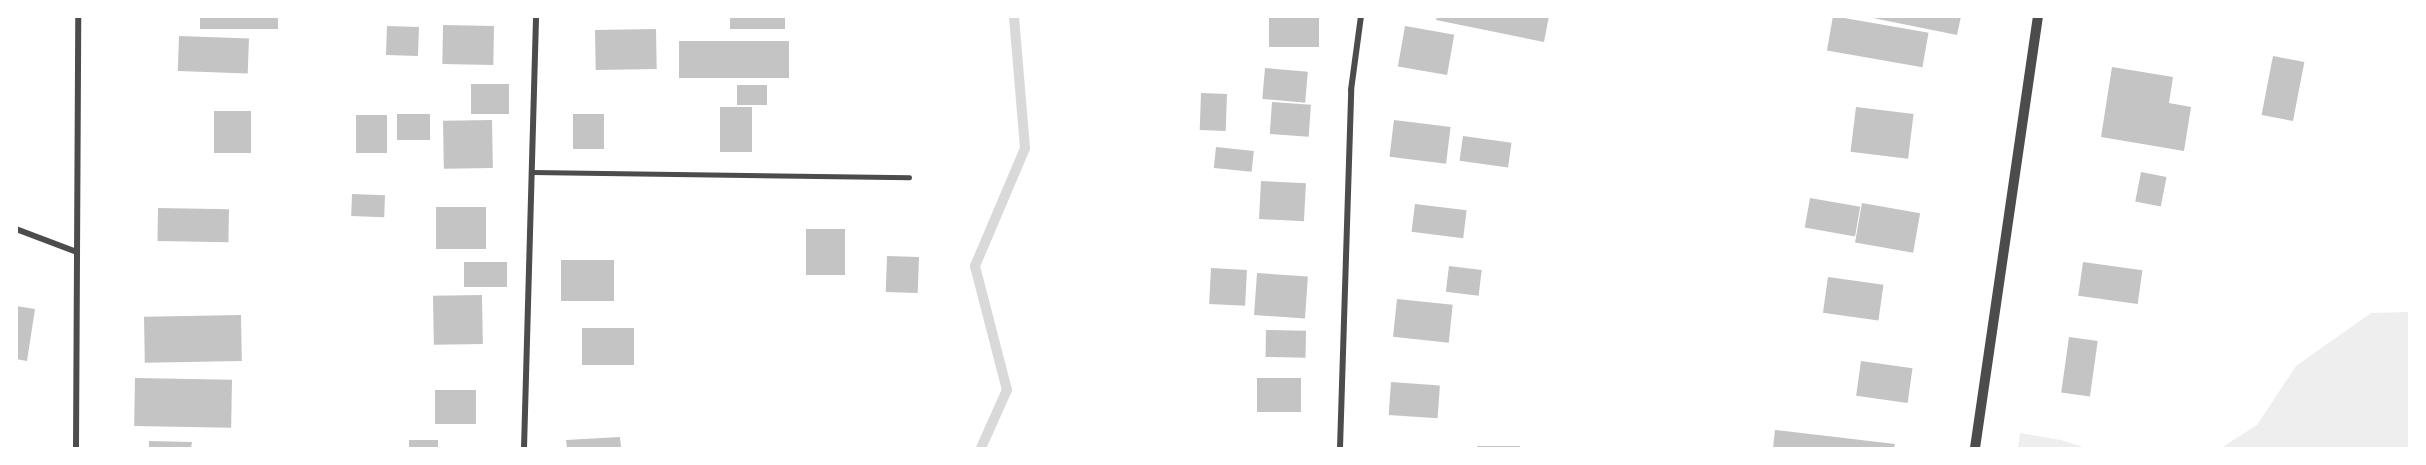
<!DOCTYPE html>
<html>
<head>
<meta charset="utf-8">
<style>
	body { margin:0 }
	#map { position:relative; width:2426px; height:465px; overflow:hidden; background:#fff; font-family:Overpass,sans-serif }
	div>[style] { position:absolute }
	[style*='--x'] { left:calc(var(--x)*1px); top:calc(var(--y)*1px); width:calc(var(--w)*1px); rotate:calc(var(--a)*1deg) }
	.green>* { inset:0; background:#eee }
	.stream>* { height:10px; margin:-5px; padding:0 5px; transform-origin:5px; border-radius:5px; background:#d9d9d9 }
	.building>* { inset:0; background:#c4c4c4; transform-origin:0 0 }
	.service>* { height:4.5px; margin:-2.25px; padding:0 2.25px; transform-origin:2.25px; border-radius:2.25px; background:#4c4c4c }
	.minor>* { height:6px; margin:-3px; padding:0 3px; transform-origin:3px; border-radius:3px; background:#4c4c4c }
	.tertiary>* { height:10px; margin:-5px; padding:0 5px; transform-origin:5px; border-radius:5px; background:#4c4c4c }
	span { translate:-50% -50%; white-space:nowrap; text-align:center; line-height:1.15; -webkit-text-stroke:4.5px #fff; paint-order:stroke }
	.frame { position:absolute; inset:0; border:18px solid #fff; pointer-events:none }
</style>
</head>
<body>
<div id="map">
	<div class="green">
		<i style="clip-path:polygon(2409px 312px,2409px 448px,2221px 448px,2257px 425px,2296px 366px,2371px 313px)"></i>
		<i style="clip-path:polygon(2020px 433px,2061px 440px,2086px 448px,2018px 448px)"></i>
	</div>
	<div class="stream">
		<i style="--x:981;--y:448;--w:64;--a:-65.9"></i>
		<i style="--x:1007;--y:390;--w:128;--a:-104.5"></i>
		<i style="--x:975;--y:266;--w:128;--a:-67"></i>
		<i style="--x:1025;--y:148;--w:132;--a:-94.8"></i>
	</div>
	<div class="building">
		<i style="left:200px;top:16px;width:78px;height:13px"></i>
		<i style="left:730px;top:16px;width:55px;height:13px"></i>
		<i style="left:1269px;top:16px;width:50px;height:31px"></i>
		<i style="clip-path:polygon(1437px 16px,1549px 16px,1544px 42px,1436px 20px)"></i>
		<i style="left:1833px;top:16px;width:97px;height:35px;rotate:10deg"></i>
		<i style="clip-path:polygon(1863px 16px,1961px 16px,1957px 35px)"></i>
		<i style="left:443px;top:25px;width:51px;height:39px;rotate:1deg"></i>
		<i style="left:387px;top:26px;width:32px;height:29px;rotate:2deg"></i>
		<i style="left:1405px;top:26px;width:50px;height:41px;rotate:10deg"></i>
		<i style="left:656px;top:29px;width:40px;height:61px;rotate:89deg"></i>
		<i style="left:179px;top:36px;width:70px;height:35px;rotate:2deg"></i>
		<i style="left:679px;top:41px;width:110px;height:37px"></i>
		<i style="left:2273px;top:56px;width:32px;height:60px;rotate:11deg"></i>
		<i style="clip-path:polygon(2112px 67px,2173px 77px,2169px 103px,2191px 107px,2184px 151px,2101px 137px)"></i>
		<i style="left:1265px;top:68px;width:43px;height:31px;rotate:5deg"></i>
		<i style="left:471px;top:84px;width:38px;height:30px"></i>
		<i style="left:737px;top:85px;width:30px;height:20px"></i>
		<i style="left:1201px;top:93px;width:26px;height:37px;rotate:2deg"></i>
		<i style="left:1272px;top:102px;width:39px;height:32px;rotate:4deg"></i>
		<i style="left:720px;top:107px;width:32px;height:45px"></i>
		<i style="left:1856px;top:107px;width:58px;height:45px;rotate:7deg"></i>
		<i style="left:214px;top:111px;width:37px;height:42px"></i>
		<i style="left:397px;top:114px;width:33px;height:26px"></i>
		<i style="left:573px;top:114px;width:31px;height:35px"></i>
		<i style="left:356px;top:115px;width:31px;height:38px"></i>
		<i style="left:492px;top:120px;width:48px;height:49px;rotate:89deg"></i>
		<i style="left:1394px;top:120px;width:57px;height:37px;rotate:7deg"></i>
		<i style="left:1463px;top:136px;width:49px;height:25px;rotate:8deg"></i>
		<i style="left:1216px;top:147px;width:38px;height:21px;rotate:6deg"></i>
		<i style="left:2141px;top:172px;width:26px;height:30px;rotate:11deg"></i>
		<i style="left:1261px;top:181px;width:45px;height:38px;rotate:3deg"></i>
		<i style="left:352px;top:194px;width:33px;height:22px;rotate:2deg"></i>
		<i style="left:1810px;top:198px;width:51px;height:30px;rotate:10deg"></i>
		<i style="left:1862px;top:203px;width:59px;height:40px;rotate:10deg"></i>
		<i style="left:1415px;top:204px;width:52px;height:28px;rotate:7deg"></i>
		<i style="left:436px;top:207px;width:50px;height:42px"></i>
		<i style="left:158px;top:208px;width:71px;height:33px;rotate:1deg"></i>
		<i style="left:806px;top:229px;width:39px;height:46px"></i>
		<i style="left:887px;top:256px;width:32px;height:36px;rotate:2deg"></i>
		<i style="left:561px;top:260px;width:53px;height:41px"></i>
		<i style="left:507px;top:262px;width:25px;height:43px;rotate:90deg"></i>
		<i style="left:2083px;top:262px;width:60px;height:34px;rotate:8deg"></i>
		<i style="left:1449px;top:266px;width:33px;height:26px;rotate:7deg"></i>
		<i style="left:1211px;top:268px;width:36px;height:36px;rotate:3deg"></i>
		<i style="left:1257px;top:273px;width:51px;height:42px;rotate:4deg"></i>
		<i style="left:1828px;top:277px;width:56px;height:36px;rotate:8deg"></i>
		<i style="left:482px;top:295px;width:49px;height:49px;rotate:89deg"></i>
		<i style="left:1397px;top:299px;width:56px;height:38px;rotate:6deg"></i>
		<i style="clip-path:polygon(16px 306px,35px 309px,27px 361px,16px 359px)"></i>
		<i style="left:241px;top:315px;width:46px;height:97px;rotate:89deg"></i>
		<i style="left:582px;top:328px;width:52px;height:37px"></i>
		<i style="left:1266px;top:330px;width:40px;height:27px;rotate:1deg"></i>
		<i style="left:2069px;top:337px;width:29px;height:56px;rotate:8deg"></i>
		<i style="left:1861px;top:361px;width:52px;height:35px;rotate:8deg"></i>
		<i style="left:135px;top:378px;width:97px;height:48px;rotate:1deg"></i>
		<i style="left:1257px;top:378px;width:44px;height:34px"></i>
		<i style="left:1391px;top:382px;width:49px;height:33px;rotate:4deg"></i>
		<i style="left:435px;top:390px;width:41px;height:34px"></i>
		<i style="clip-path:polygon(1775px 430px,1895px 444px,1894px 448px,1773px 448px)"></i>
		<i style="clip-path:polygon(620px 437px,621px 448px,567px 448px,566px 440px)"></i>
		<i style="left:409px;top:440px;width:29px;height:8px"></i>
		<i style="clip-path:polygon(149px 441px,192px 442px,191px 448px,149px 448px)"></i>
		<i style="left:1477px;top:446px;width:43px;height:2px"></i>
	</div>
	<div class="service">
		<i style="--x:532;--y:172;--w:377;--a:0.8"></i>
	</div>
	<div class="minor">
		<i style="--x:16;--y:229;--w:65;--a:20.7"></i>
		<i style="--x:76;--y:448;--w:432;--a:-89.7"></i>
		<i style="--x:524;--y:448;--w:432;--a:-88.4"></i>
		<i style="--x:1340;--y:448;--w:358;--a:-88.2"></i>
		<i style="--x:1351;--y:90;--w:75;--a:-82.3"></i>
	</div>
	<div class="tertiary">
		<i style="--x:1975;--y:448;--w:437;--a:-81.7"></i>
	</div>
	<div class="frame"></div>
</div>
</body>
</html>
